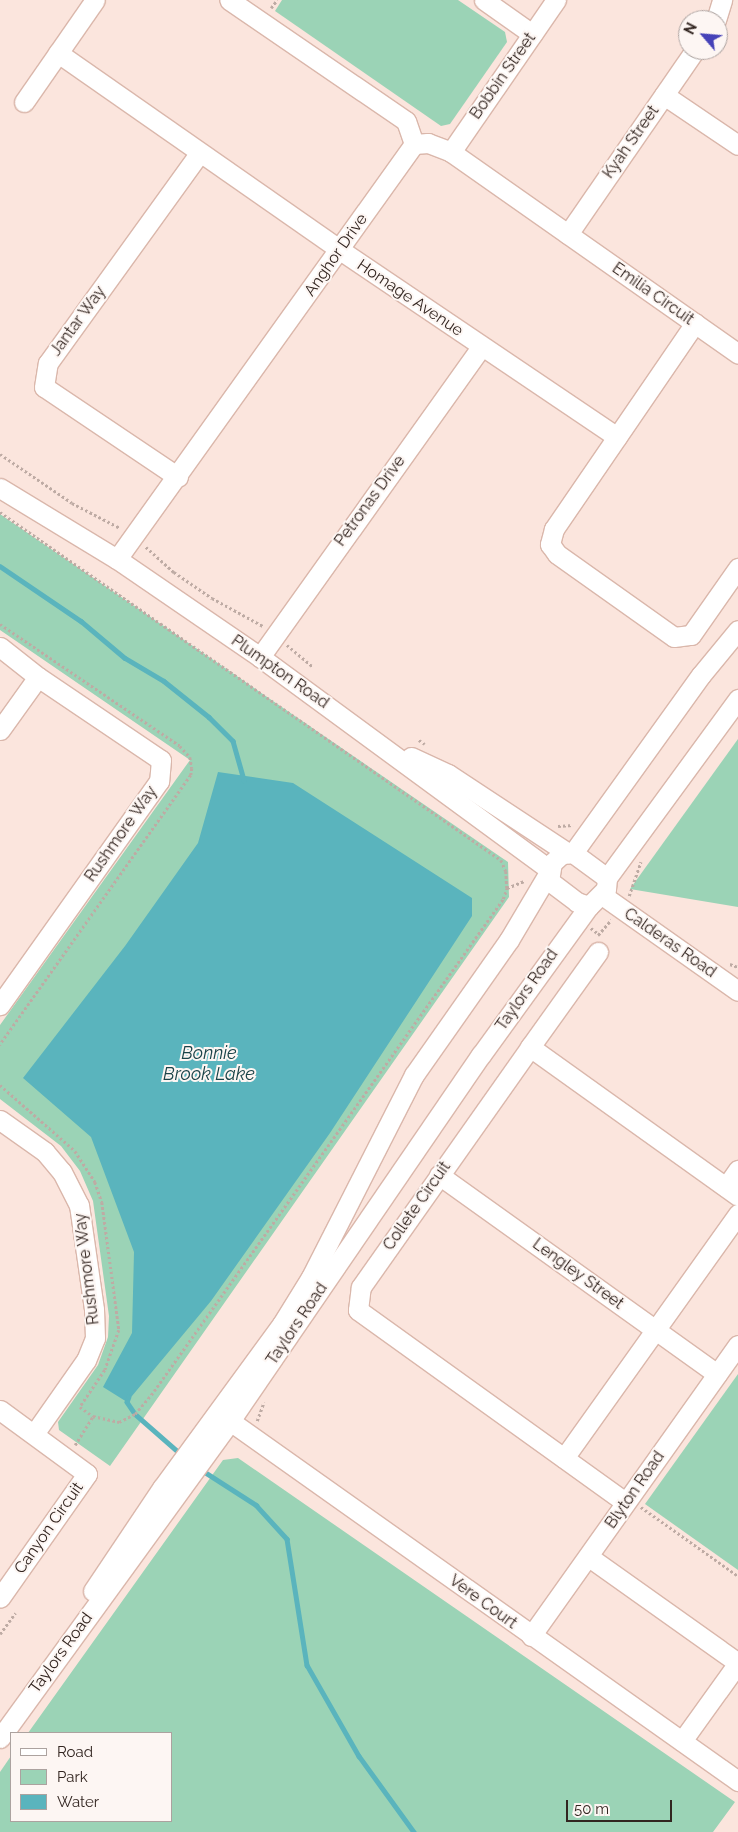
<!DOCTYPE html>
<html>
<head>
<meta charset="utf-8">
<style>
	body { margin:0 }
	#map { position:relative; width:738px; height:1832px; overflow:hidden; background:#fbe5dd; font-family:Raleway,sans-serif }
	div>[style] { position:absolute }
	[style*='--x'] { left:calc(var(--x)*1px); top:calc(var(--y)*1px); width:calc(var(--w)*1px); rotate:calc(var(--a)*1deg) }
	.green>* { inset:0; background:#9bd3b6 }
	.water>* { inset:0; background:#5ab4bd }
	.stream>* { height:4.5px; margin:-2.25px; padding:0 2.25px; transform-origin:2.25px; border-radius:2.25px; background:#5ab4bd }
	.path>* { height:2.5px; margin-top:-1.25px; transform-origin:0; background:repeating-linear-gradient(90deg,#beaba4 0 2.5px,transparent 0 5px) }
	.roads { filter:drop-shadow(1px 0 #dab7ab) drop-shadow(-1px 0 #dab7ab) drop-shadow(0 1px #dab7ab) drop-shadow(0 -1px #dab7ab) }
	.minor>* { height:19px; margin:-9.5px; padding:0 9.5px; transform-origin:9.5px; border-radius:9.5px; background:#fff }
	span { translate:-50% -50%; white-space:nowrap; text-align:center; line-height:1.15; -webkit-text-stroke:4px #fdf6f3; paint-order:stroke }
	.street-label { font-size:16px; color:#322520 }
	.water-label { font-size:18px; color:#1a4348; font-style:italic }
	.legend { position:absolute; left:10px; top:1732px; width:162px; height:90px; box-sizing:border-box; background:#fdf6f3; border:1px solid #aca29f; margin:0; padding:6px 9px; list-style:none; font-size:15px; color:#322520 }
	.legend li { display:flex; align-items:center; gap:10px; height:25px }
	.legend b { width:25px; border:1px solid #aca29f }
	.north { position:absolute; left:678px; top:10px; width:50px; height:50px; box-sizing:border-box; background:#fdf6f3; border:1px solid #aca29f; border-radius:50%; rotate:297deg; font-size:14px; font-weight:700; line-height:20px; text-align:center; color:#322520 }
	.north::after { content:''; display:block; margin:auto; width:18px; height:22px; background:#4642b8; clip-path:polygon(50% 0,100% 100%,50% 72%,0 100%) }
	.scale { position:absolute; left:566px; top:1800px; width:106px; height:22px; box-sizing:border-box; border:2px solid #322520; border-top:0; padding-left:6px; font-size:15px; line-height:18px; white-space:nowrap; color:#322520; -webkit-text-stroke:4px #fdf6f3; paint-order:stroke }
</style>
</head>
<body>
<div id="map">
	<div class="green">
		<i style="clip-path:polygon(282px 0,458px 0,505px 32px,507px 42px,450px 124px,441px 126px,275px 11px)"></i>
		<i style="clip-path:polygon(0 514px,508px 862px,509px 897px,110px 1466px,59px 1430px,58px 1422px,98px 1365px,108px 1337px,109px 1316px,93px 1201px,80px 1171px,61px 1146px,0 1099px,0 1025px,190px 760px,0 630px)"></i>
		<i style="clip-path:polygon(738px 739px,738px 907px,630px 889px)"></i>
		<i style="clip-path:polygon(738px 1374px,738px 1570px,645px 1504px)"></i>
		<i style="clip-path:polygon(238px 1458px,735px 1802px,713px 1832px,0 1832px,0 1772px,11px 1756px,11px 1821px,171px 1821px,171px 1733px,28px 1733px,223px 1460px)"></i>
	</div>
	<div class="water">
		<i style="clip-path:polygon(218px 772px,293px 783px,472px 898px,472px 916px,330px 1133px,211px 1301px,127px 1402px,103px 1387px,132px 1333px,134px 1252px,91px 1137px,23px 1078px,125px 946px,198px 843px)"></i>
	</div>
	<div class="stream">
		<i style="--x:0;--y:566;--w:98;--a:34.2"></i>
		<i style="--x:81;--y:621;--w:57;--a:40.1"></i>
		<i style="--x:125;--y:658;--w:45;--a:30.5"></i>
		<i style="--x:164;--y:681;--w:58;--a:38.7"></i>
		<i style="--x:209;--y:717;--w:34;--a:45"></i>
		<i style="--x:233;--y:741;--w:41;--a:74.2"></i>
		<i style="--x:129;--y:1397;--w:5;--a:112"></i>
		<i style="--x:127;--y:1402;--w:14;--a:56"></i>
		<i style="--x:135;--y:1414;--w:62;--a:41.1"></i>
		<i style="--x:200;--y:1469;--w:67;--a:32.7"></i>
		<i style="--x:256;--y:1505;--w:46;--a:47.6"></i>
		<i style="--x:287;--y:1539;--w:128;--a:81"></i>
		<i style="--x:307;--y:1665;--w:105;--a:60.3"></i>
		<i style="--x:359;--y:1756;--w:94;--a:54.1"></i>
	</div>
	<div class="path">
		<i style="--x:271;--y:8;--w:10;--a:-53"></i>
		<i style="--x:0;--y:454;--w:87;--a:34.2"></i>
		<i style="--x:72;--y:503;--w:54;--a:27.5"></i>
		<i style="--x:0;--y:512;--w:610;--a:34.78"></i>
		<i style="--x:501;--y:860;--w:12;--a:66"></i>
		<i style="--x:506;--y:871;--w:17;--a:87"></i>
		<i style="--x:146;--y:547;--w:38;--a:42"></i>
		<i style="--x:174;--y:572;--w:46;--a:34.4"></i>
		<i style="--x:212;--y:598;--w:58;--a:28.8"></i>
		<i style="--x:0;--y:624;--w:217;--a:34.1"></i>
		<i style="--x:180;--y:746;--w:15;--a:48"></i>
		<i style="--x:190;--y:757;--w:11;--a:80"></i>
		<i style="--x:192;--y:768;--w:7;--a:98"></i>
		<i style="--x:191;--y:775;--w:331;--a:125.3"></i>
		<i style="--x:287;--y:645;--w:33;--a:40"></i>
		<i style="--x:419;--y:740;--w:7;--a:34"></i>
		<i style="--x:558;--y:826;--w:15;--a:-4"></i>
		<i style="--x:629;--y:896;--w:36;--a:-71"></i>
		<i style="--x:591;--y:928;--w:11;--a:38"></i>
		<i style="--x:598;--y:935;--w:20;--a:-49"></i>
		<i style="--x:730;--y:964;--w:9;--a:21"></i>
		<i style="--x:0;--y:1085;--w:100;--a:41.3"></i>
		<i style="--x:75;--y:1151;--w:37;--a:57"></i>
		<i style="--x:95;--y:1182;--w:21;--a:71"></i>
		<i style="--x:102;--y:1202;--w:129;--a:82.4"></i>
		<i style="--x:119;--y:1330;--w:42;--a:109.3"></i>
		<i style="--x:105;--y:1370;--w:45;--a:124"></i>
		<i style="--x:80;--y:1407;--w:16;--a:35"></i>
		<i style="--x:257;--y:1421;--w:20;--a:-70"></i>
		<i style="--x:75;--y:1445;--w:34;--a:-58"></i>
		<i style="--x:93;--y:1416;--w:27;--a:13"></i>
		<i style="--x:119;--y:1422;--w:18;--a:-27"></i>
		<i style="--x:135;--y:1414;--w:30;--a:-50"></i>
		<i style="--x:154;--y:1391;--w:603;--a:-54.65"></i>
		<i style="--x:503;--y:899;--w:12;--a:-70"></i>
		<i style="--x:507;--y:888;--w:18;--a:-22"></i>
		<i style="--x:641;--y:1507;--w:119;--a:35.4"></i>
		<i style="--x:0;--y:1634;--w:26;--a:-54"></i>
	</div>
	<div class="roads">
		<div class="minor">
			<i style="--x:484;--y:0;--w:59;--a:35.3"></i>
			<i style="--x:716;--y:20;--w:21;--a:-73"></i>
			<i style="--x:58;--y:53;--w:344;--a:34.9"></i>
			<i style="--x:340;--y:250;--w:334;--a:34"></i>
			<i style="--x:664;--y:95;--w:89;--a:34"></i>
			<i style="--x:24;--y:102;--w:124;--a:-55.2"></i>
			<i style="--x:414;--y:144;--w:14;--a:-4"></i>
			<i style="--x:428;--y:143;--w:25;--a:21"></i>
			<i style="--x:451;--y:152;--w:351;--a:35.1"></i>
			<i style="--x:451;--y:152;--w:185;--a:-55.4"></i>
			<i style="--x:568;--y:234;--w:224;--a:-55.4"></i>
			<i style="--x:695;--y:323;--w:250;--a:124.4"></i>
			<i style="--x:554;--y:529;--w:16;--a:105"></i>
			<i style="--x:550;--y:544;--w:12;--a:55"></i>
			<i style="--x:557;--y:554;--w:143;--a:35.4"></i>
			<i style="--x:674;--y:637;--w:17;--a:-7"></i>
			<i style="--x:691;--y:635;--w:82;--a:-55"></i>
			<i style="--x:178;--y:477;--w:161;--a:-146.1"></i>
			<i style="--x:44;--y:387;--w:24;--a:-81"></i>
			<i style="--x:48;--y:363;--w:258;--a:-54.2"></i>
			<i style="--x:0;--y:488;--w:137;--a:31.3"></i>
			<i style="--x:117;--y:559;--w:173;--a:34.4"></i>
			<i style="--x:260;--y:657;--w:358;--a:36.3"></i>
			<i style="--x:117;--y:559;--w:510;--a:-54.41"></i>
			<i style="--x:414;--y:144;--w:24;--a:-109"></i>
			<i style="--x:406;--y:121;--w:214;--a:-145.6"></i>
			<i style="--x:0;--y:647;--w:48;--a:38.3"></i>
			<i style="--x:260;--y:657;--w:381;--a:-54.5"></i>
			<i style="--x:0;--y:730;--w:65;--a:-54.4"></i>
			<i style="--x:38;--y:677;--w:148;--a:34"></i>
			<i style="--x:161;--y:760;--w:21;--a:95"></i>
			<i style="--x:159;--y:781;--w:275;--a:125.4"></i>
			<i style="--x:411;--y:757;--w:41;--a:24.7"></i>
			<i style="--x:448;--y:774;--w:144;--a:33.4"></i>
			<i style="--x:573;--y:853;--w:219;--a:-54.3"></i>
			<i style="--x:701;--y:675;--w:58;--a:-50.6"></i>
			<i style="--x:573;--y:853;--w:42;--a:36.3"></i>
			<i style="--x:607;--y:878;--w:11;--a:95"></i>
			<i style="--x:606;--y:889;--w:24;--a:135"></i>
			<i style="--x:589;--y:906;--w:13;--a:-162"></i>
			<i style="--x:577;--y:902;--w:35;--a:-143"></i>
			<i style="--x:549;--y:881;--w:18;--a:-81"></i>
			<i style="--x:552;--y:863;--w:13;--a:-42"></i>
			<i style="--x:562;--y:854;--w:11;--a:-5"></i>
			<i style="--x:607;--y:878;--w:222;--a:-53.8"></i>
			<i style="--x:602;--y:895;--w:166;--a:35.2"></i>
			<i style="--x:530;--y:1047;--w:117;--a:-54.4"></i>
			<i style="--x:0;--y:1120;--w:55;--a:35.4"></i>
			<i style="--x:45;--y:1152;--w:26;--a:50"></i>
			<i style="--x:62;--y:1172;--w:37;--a:63"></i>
			<i style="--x:79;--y:1205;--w:105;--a:81.8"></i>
			<i style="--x:94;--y:1309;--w:29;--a:88"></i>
			<i style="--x:95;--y:1338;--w:24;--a:112"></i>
			<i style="--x:86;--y:1360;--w:90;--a:125.1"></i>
			<i style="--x:439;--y:1175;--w:342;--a:35.6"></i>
			<i style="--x:726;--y:1187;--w:21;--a:-55"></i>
			<i style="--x:0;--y:1410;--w:108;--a:36.3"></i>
			<i style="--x:87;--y:1474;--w:151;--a:125.1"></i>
			<i style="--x:230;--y:1421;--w:623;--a:35.32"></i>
			<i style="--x:564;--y:1458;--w:300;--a:-54.5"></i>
			<i style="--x:625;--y:1502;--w:329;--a:-144.3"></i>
			<i style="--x:358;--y:1310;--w:23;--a:-83"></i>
			<i style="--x:361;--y:1287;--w:294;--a:-54.8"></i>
			<i style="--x:530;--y:1047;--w:256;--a:35.6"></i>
			<i style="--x:589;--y:1557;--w:183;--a:35.4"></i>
			<i style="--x:93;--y:1591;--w:124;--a:-56.2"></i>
			<i style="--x:162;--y:1488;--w:203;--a:-53.8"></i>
			<i style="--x:282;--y:1324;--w:55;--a:-58.3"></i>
			<i style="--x:311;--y:1277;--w:227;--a:-63"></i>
			<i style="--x:414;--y:1075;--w:165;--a:-54.9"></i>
			<i style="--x:509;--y:940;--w:77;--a:-59.4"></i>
			<i style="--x:531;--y:1636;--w:357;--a:-54.6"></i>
			<i style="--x:0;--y:1738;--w:392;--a:-54"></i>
			<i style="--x:230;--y:1421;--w:444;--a:-55.6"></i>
			<i style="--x:481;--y:1055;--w:184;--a:-54.1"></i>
			<i style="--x:682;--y:1741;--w:96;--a:-54.3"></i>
		</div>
	</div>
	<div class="street-label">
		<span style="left:503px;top:76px;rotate:-55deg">Bobbin Street</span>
		<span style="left:631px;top:142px;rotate:-55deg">Kyah Street</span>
		<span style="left:336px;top:255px;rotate:-55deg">Anghor Drive</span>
		<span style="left:653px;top:294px;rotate:35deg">Emilia Circuit</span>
		<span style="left:410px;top:298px;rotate:34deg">Homage Avenue</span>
		<span style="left:78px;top:321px;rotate:-54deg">Jantar Way</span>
		<span style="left:370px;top:501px;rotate:-54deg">Petronas Drive</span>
		<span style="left:280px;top:672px;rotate:35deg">Plumpton Road</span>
		<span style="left:121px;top:834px;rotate:-55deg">Rushmore Way</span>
		<span style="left:670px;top:943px;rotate:35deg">Calderas Road</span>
		<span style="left:527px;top:990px;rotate:-55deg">Taylors Road</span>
		<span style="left:417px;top:1206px;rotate:-55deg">Collete Circuit</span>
		<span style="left:87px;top:1269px;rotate:-97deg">Rushmore Way</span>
		<span style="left:578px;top:1274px;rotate:36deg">Lengley Street</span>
		<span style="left:297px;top:1324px;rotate:-56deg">Taylors Road</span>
		<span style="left:635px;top:1490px;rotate:-55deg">Blyton Road</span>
		<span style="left:49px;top:1528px;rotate:-55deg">Canyon Circuit</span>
		<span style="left:483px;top:1602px;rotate:36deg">Vere Court</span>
		<span style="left:61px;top:1653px;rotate:-54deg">Taylors Road</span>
	</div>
	<div class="water-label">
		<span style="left:209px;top:1064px">Bonnie<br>Brook Lake</span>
	</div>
	<ul class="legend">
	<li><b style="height:6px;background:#fff"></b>Road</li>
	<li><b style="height:14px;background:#9bd3b6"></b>Park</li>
	<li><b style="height:14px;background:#5ab4bd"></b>Water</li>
	</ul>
	<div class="north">N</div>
	<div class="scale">50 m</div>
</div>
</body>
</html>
